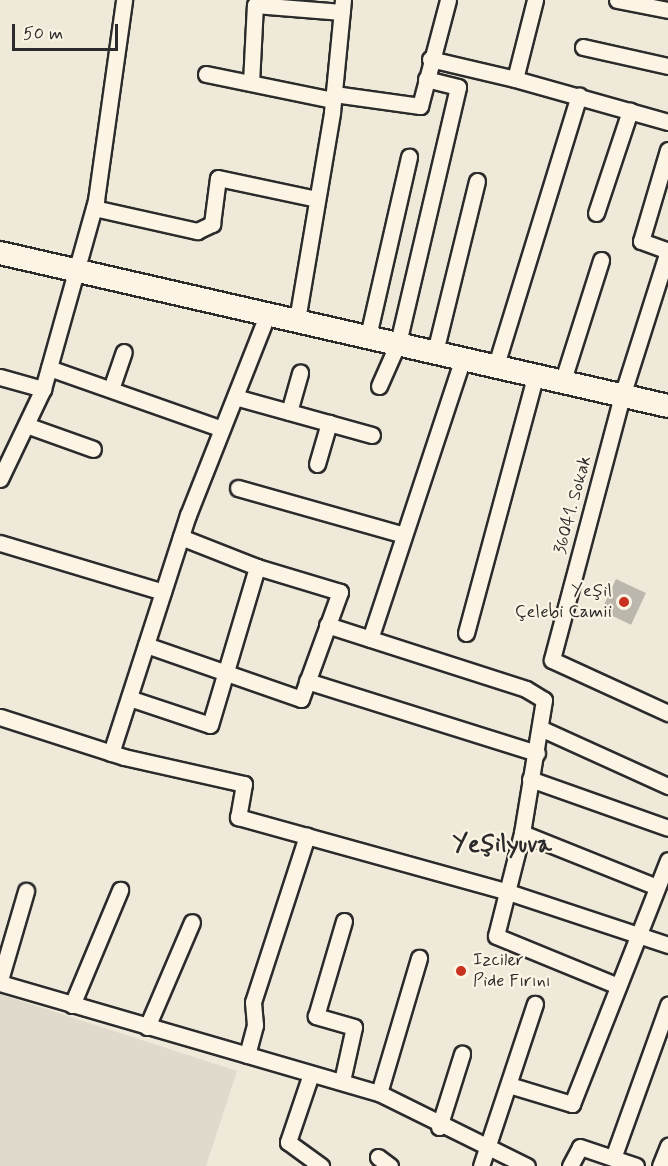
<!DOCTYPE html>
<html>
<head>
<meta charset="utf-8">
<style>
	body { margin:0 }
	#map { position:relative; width:668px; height:1166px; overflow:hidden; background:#efe9da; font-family:Mynerve,sans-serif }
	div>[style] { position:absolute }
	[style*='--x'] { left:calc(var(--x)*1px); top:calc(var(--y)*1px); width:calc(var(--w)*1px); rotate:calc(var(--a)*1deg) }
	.built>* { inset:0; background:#e0dacc }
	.building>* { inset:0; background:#bcb7ac; transform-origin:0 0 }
	.roads { filter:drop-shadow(2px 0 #2b2b2b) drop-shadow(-2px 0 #2b2b2b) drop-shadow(0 2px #2b2b2b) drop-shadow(0 -2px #2b2b2b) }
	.minor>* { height:15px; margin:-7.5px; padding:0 7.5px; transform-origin:7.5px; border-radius:7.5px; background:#fcf5e5 }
	.secondary>* { height:22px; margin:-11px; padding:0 11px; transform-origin:11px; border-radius:11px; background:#fcf5e5 }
	.dots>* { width:16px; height:16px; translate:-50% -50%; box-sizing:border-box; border:3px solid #fcf5e5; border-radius:50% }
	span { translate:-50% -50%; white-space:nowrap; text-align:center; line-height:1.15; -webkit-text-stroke:4.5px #fcf5e5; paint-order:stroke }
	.street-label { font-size:18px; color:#2b2b2b }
	.poi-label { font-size:18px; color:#2b2b2b }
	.right { translate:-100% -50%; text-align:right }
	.left { translate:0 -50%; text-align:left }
	.district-label { font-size:24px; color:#2b2b2b; font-weight:700 }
	.scale { position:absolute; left:12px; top:24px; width:106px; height:27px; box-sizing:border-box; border:3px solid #2b2b2b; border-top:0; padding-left:8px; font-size:18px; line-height:21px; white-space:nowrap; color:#2b2b2b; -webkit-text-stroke:4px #fcf5e5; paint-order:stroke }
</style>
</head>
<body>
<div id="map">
	<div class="built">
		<i style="clip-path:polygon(0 994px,237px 1071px,206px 1166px,0 1166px)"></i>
	</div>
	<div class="building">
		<i style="left:616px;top:579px;width:33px;height:35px;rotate:25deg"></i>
	</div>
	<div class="roads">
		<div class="minor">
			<i style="--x:535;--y:0;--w:81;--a:104.2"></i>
			<i style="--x:515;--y:79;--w:159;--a:15.7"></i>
			<i style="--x:617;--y:0;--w:52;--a:11.1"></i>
			<i style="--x:583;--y:47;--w:87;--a:12.6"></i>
			<i style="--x:430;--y:59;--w:87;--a:13.2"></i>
			<i style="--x:206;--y:74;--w:130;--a:11.6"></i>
			<i style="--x:251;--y:83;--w:78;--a:-87.1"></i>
			<i style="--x:255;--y:5;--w:87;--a:4.6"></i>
			<i style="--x:334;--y:94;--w:87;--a:7.9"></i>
			<i style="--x:420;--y:106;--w:110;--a:-75.2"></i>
			<i style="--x:668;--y:150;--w:95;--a:106.5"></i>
			<i style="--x:641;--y:241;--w:29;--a:20"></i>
			<i style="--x:94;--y:208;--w:106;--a:12.6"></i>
			<i style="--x:197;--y:231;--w:17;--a:-25"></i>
			<i style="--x:212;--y:224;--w:46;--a:-82.6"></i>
			<i style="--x:218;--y:178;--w:101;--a:12"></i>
			<i style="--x:596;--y:213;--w:108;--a:-71.6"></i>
			<i style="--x:668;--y:251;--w:152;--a:107.6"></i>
			<i style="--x:622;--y:396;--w:273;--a:104.9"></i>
			<i style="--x:552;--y:660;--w:128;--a:24.6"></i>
			<i style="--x:297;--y:320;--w:211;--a:-80.4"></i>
			<i style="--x:332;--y:112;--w:113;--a:-84.4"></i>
			<i style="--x:368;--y:336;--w:184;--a:-77.1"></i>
			<i style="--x:435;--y:352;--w:176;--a:-76.2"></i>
			<i style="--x:496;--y:365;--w:282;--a:-72.9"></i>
			<i style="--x:49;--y:368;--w:183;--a:19.4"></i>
			<i style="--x:0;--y:377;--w:45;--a:15.6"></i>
			<i style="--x:563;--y:380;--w:126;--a:-72.4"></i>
			<i style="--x:379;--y:386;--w:47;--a:-66.2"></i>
			<i style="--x:398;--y:343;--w:263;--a:-76.8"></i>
			<i style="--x:458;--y:87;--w:33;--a:-166"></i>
			<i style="--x:111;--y:389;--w:39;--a:-71"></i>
			<i style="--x:235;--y:397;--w:142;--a:15.5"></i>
			<i style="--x:289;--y:412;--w:41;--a:-74.2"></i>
			<i style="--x:26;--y:425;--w:71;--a:19.7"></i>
			<i style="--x:317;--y:464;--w:43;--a:-73.7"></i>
			<i style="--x:0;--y:479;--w:100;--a:-64.5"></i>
			<i style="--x:43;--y:389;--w:196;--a:-74.3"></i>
			<i style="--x:96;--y:200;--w:202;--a:-82"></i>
			<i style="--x:238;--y:488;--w:169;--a:15.8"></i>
			<i style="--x:0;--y:543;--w:170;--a:16.7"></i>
			<i style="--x:327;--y:625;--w:209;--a:17.8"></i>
			<i style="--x:526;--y:689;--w:21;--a:31"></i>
			<i style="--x:544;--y:700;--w:135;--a:99.4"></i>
			<i style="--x:522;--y:833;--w:106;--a:104.2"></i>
			<i style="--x:496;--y:936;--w:132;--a:22.3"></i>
			<i style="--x:466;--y:633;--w:268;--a:-74.9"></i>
			<i style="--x:370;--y:639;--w:297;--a:-71.7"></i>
			<i style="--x:146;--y:645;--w:164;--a:19.2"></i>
			<i style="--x:301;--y:699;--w:114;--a:-70"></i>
			<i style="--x:340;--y:592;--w:87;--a:-163.2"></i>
			<i style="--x:307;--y:681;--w:241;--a:17.4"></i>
			<i style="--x:129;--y:698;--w:85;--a:18.4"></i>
			<i style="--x:210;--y:725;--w:165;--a:-73.4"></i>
			<i style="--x:257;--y:567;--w:82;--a:-158.5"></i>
			<i style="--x:0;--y:717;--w:130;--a:17.9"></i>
			<i style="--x:124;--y:757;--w:123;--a:12.7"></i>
			<i style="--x:244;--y:784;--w:34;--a:100"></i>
			<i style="--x:238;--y:817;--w:277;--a:15.5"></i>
			<i style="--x:505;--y:891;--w:172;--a:18.3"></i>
			<i style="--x:540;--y:728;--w:141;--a:24.4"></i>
			<i style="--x:111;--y:753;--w:250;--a:-72.1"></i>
			<i style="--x:188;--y:515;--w:217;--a:-68.4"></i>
			<i style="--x:530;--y:779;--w:146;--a:19.5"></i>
			<i style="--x:522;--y:833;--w:145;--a:21.8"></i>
			<i style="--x:0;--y:980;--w:93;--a:-73.7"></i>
			<i style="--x:0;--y:983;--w:395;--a:16.2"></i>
			<i style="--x:379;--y:1093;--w:165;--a:26.3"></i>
			<i style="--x:72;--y:1005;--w:125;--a:-67.3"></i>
			<i style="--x:147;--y:1027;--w:114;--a:-66.8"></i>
			<i style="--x:247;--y:1055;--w:31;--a:-75"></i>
			<i style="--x:255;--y:1025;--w:23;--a:-95"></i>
			<i style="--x:253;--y:1002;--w:175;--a:-72"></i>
			<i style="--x:311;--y:1074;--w:72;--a:108.7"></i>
			<i style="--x:288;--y:1142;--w:41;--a:36"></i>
			<i style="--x:342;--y:1081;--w:55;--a:-77.5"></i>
			<i style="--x:354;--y:1027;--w:40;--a:-164"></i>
			<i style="--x:316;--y:1016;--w:99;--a:-73.6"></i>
			<i style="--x:509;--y:1085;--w:66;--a:16.8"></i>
			<i style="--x:572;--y:1104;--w:262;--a:-68.5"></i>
			<i style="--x:379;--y:1093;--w:141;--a:-73.5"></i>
			<i style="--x:439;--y:1127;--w:77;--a:-72.5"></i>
			<i style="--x:378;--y:1157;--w:15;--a:37"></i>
			<i style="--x:613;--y:1158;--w:163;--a:-70.2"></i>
			<i style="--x:481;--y:1166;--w:171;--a:-71.6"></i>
			<i style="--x:570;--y:1166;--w:21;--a:-62"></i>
			<i style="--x:580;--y:1147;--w:59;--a:18.7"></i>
			<i style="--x:660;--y:1166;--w:22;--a:-68"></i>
		</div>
		<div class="secondary">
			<i style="--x:0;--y:253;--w:685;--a:12.9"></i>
		</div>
	</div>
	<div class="dots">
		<i style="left:624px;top:602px;background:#c8321e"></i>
		<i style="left:461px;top:971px;background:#c8321e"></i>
	</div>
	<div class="street-label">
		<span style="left:573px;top:505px;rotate:-75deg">36041. Sokak</span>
	</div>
	<div class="poi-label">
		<span class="right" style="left:612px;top:602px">Yeşil<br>Çelebi Camii</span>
		<span class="left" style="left:473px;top:971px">Izciler<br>Pide Fırını</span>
	</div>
	<div class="district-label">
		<span style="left:502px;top:845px">Yeşilyuva</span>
	</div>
	<div class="scale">50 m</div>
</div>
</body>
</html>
